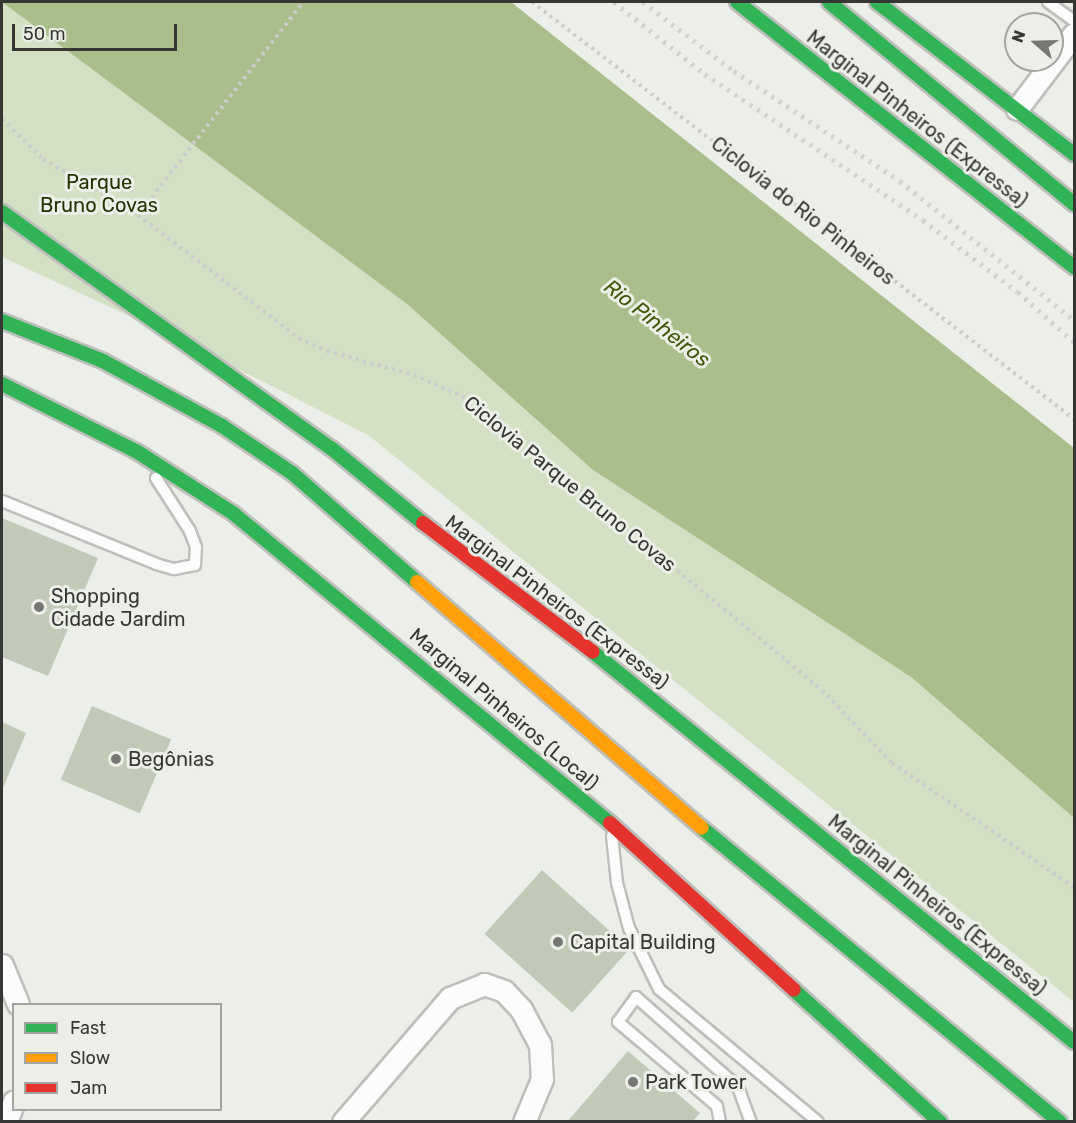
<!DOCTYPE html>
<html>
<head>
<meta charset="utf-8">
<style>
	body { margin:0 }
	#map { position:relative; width:1076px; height:1123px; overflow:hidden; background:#eceee9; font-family:Rubik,sans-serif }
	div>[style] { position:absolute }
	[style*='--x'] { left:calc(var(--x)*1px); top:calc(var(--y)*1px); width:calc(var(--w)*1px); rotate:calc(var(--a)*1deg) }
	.green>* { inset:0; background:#d4e0c4 }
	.water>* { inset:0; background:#a9be8a }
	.building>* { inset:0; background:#c2c9b9; transform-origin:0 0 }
	.path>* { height:4px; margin-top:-2px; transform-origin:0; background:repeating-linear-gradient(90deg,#cccccb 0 3px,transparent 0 7.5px) }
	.roads { filter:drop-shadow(2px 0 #bdbfbb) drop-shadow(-2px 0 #bdbfbb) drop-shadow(0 2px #bdbfbb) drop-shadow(0 -2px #bdbfbb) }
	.lane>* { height:10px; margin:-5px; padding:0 5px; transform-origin:5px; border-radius:5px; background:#fcfcfc }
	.street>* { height:21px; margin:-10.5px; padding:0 10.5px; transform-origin:10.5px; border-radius:10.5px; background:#fcfcfc }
	.fast>* { height:14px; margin:-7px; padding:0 7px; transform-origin:7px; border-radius:7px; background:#30b455 }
	.slow>* { height:14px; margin:-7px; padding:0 7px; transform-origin:7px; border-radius:7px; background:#ff9f0a }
	.jam>* { height:14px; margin:-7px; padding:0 7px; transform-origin:7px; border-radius:7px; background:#e5322d }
	.rail>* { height:4.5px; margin-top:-2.25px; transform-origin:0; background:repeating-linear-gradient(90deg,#d1d1d0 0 3px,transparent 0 9px) }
	.dots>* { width:16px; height:16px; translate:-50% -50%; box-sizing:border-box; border:3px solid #ecefe8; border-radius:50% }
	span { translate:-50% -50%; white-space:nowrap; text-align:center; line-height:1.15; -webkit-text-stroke:6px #ecefe8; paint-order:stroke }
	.street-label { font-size:20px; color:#363734 }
	.park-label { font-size:20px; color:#230 }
	.poi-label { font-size:20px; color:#363734 }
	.left { translate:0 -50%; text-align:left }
	.water-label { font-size:21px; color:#405908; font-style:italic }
	.frame { position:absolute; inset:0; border:3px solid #363734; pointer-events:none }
	.legend { position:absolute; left:12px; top:1003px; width:210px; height:108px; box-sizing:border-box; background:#ecefe8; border:2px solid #a3a5a0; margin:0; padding:8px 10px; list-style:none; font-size:18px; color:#363734 }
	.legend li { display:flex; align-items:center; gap:12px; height:30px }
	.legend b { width:30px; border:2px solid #a3a5a0 }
	.north { position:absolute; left:1004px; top:12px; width:60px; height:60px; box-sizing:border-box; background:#ecefe8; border:2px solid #a3a5a0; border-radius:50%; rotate:290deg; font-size:16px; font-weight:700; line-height:24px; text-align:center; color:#363734 }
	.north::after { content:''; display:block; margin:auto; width:21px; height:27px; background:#767773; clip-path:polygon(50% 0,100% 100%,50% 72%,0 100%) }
	.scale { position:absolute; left:12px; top:24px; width:165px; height:27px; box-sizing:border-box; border:3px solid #363734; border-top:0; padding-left:8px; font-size:18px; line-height:21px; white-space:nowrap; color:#363734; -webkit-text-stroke:4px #ecefe8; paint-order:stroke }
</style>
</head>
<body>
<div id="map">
	<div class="green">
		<i style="clip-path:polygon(2px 2px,407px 304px,593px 470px,911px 677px,1074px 818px,1074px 1002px,368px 435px,175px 337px,2px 257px)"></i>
	</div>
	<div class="water">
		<i style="clip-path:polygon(2px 2px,511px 2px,1074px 448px,1074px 818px,911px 677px,593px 470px,407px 304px)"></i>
	</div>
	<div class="building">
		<i style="clip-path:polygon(2px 518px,98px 558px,48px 676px,2px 657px)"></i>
		<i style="left:92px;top:706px;width:86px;height:80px;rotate:23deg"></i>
		<i style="clip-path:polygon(2px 722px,26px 733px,2px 790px)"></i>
		<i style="left:542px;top:870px;width:118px;height:86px;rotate:42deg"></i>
		<i style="clip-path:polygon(628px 1051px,700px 1113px,692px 1122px,567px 1122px)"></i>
	</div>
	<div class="path">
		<i style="--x:532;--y:2;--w:684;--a:37.57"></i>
		<i style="--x:2;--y:119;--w:57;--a:44.3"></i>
		<i style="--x:43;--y:159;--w:110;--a:30.5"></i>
		<i style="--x:138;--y:215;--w:203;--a:37.4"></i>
		<i style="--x:299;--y:338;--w:31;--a:25"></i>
		<i style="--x:327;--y:351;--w:90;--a:15.4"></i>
		<i style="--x:414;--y:375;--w:60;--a:23.6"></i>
		<i style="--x:469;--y:399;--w:457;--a:39.5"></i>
		<i style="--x:822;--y:690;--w:101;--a:46.2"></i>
		<i style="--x:892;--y:763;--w:220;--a:34.3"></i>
		<i style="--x:138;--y:215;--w:269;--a:-52.2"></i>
	</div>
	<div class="roads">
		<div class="lane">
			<i style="--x:1048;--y:2;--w:32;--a:36"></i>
			<i style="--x:2;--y:501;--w:166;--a:22.2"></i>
			<i style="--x:156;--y:564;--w:19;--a:16"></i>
			<i style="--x:174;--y:569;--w:21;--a:-11"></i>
			<i style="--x:195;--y:565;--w:18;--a:-87"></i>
			<i style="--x:196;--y:547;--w:17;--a:-111"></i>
			<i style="--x:190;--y:531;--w:63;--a:-122.7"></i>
			<i style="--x:612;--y:836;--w:47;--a:83.9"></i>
			<i style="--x:617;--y:883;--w:47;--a:75.1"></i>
			<i style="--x:629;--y:928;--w:68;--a:63.8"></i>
			<i style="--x:659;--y:989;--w:207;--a:39.9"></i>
			<i style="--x:720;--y:1122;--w:16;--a:-101"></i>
			<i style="--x:717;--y:1106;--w:130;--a:-139.7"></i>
			<i style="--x:618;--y:1022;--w:31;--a:-54"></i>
			<i style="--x:636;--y:997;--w:136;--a:41.4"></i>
			<i style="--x:738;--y:1087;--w:37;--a:70"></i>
		</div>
		<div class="street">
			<i style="--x:1017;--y:109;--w:94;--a:-52.8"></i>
			<i style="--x:2;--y:965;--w:42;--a:67.7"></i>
			<i style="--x:6;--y:1122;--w:22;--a:-69"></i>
			<i style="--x:343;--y:1122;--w:164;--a:-49.2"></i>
			<i style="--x:450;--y:998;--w:37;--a:-22"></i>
			<i style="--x:484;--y:984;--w:21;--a:19"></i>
			<i style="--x:504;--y:991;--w:25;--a:47"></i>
			<i style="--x:521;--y:1009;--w:40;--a:62"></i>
			<i style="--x:540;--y:1044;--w:35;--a:87"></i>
			<i style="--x:542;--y:1079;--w:47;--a:112.7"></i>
		</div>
		<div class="fast">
			<i style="--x:737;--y:2;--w:429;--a:38.2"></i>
			<i style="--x:829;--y:2;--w:318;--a:39.5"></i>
			<i style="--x:877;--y:2;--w:249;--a:37.7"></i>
			<i style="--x:2;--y:212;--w:405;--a:35.7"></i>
			<i style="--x:331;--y:448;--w:119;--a:39.2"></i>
			<i style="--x:2;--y:321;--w:109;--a:21.6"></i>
			<i style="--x:103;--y:361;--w:136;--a:28.6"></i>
			<i style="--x:222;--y:426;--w:84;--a:33.9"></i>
			<i style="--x:292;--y:473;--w:166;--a:41.1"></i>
			<i style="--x:2;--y:384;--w:150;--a:26.6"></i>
			<i style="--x:136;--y:451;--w:117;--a:32.7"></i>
			<i style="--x:234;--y:514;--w:487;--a:39.4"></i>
			<i style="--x:593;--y:652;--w:619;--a:39.04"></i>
			<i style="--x:702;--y:828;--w:463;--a:39.4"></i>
			<i style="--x:794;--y:990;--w:197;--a:42.1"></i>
		</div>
		<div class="slow">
			<i style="--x:417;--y:582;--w:376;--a:40.8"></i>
		</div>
		<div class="jam">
			<i style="--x:423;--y:523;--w:213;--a:37.2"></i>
			<i style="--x:610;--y:823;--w:248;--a:42.2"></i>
		</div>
	</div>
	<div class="rail">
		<i style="--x:614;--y:2;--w:116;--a:38.4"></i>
		<i style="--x:705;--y:74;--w:262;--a:33.8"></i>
		<i style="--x:923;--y:220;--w:119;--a:37.2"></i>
		<i style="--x:1018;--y:292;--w:75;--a:41.8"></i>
		<i style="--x:643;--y:2;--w:114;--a:37.2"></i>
		<i style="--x:734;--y:71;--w:199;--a:33.5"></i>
		<i style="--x:900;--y:181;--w:223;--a:38.6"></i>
	</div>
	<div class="dots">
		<i style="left:39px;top:607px;background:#767773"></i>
		<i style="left:116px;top:759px;background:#767773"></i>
		<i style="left:558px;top:942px;background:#767773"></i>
		<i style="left:633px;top:1082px;background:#767773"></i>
	</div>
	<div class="street-label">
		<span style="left:917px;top:119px;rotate:38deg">Marginal Pinheiros (Expressa)</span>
		<span style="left:803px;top:211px;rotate:38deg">Ciclovia do Rio Pinheiros</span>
		<span style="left:570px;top:484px;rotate:39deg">Ciclovia Parque Bruno Covas</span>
		<span style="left:557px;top:602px;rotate:37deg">Marginal Pinheiros (Expressa)</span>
		<span style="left:504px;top:709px;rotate:40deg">Marginal Pinheiros (Local)</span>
		<span style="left:937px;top:905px;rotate:39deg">Marginal Pinheiros (Expressa)</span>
	</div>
	<div class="park-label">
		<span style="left:99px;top:194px">Parque<br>Bruno Covas</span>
	</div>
	<div class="poi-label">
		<span class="left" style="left:51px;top:608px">Shopping<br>Cidade Jardim</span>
		<span class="left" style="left:128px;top:759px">Begônias</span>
		<span class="left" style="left:570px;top:942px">Capital Building</span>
		<span class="left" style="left:645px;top:1082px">Park Tower</span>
	</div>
	<div class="water-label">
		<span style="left:657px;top:323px;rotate:38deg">Rio Pinheiros</span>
	</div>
	<div class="frame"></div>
	<ul class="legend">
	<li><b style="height:8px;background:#30b455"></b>Fast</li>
	<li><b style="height:8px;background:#ff9f0a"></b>Slow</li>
	<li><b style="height:8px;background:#e5322d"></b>Jam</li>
	</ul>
	<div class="north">N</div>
	<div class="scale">50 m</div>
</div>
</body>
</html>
